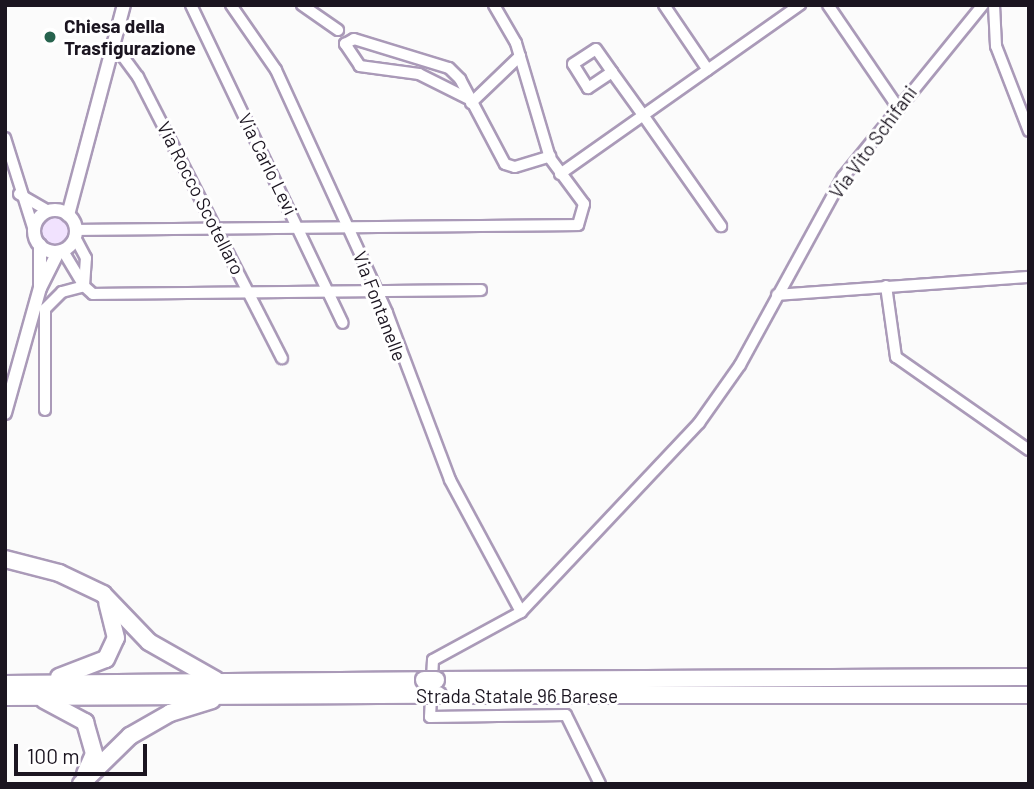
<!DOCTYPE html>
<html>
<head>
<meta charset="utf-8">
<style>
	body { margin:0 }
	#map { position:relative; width:1034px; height:789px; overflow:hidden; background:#fbfbfb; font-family:Barlow,sans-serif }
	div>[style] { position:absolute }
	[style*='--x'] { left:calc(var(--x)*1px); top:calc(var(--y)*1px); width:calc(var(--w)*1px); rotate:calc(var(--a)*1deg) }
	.green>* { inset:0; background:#f1e2fe }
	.round { border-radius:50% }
	.roads { filter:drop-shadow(2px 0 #aa9ab8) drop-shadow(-2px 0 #aa9ab8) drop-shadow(0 2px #aa9ab8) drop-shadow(0 -2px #aa9ab8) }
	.minor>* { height:10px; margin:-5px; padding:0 5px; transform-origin:5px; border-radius:5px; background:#fff }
	.major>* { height:12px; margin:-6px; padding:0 6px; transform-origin:6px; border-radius:6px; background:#fff }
	.major>.ring { margin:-6px; padding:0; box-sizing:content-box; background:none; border:12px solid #fff; border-radius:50% }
	.highway>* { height:16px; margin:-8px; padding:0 8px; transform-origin:8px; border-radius:8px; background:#fff }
	.bridges { filter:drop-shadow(2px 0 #aa9ab8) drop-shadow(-2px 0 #aa9ab8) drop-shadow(0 2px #aa9ab8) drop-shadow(0 -2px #aa9ab8) }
	.highway-bridge>* { height:16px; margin:-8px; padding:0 8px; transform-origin:8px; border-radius:8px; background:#fff }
	.dots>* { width:19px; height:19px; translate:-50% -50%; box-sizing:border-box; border:4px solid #fff; border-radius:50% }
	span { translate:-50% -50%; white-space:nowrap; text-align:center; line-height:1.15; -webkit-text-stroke:6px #fff; paint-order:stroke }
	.poi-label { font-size:19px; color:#1b1520; font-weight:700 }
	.left { translate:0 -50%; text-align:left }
	.street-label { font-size:19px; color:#1b1520 }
	.frame { position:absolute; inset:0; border:7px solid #1b1520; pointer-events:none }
	.scale { position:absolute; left:14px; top:744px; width:133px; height:32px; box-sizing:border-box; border:4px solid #1b1520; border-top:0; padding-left:9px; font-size:21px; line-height:24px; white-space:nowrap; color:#1b1520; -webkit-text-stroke:5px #fff; paint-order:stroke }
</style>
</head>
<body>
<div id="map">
	<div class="green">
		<i class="round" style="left:40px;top:216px;width:30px;height:30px"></i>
	</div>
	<div class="roads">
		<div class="minor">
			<i style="--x:191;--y:5;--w:352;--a:64.5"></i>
			<i style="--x:231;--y:5;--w:79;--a:55.3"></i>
			<i style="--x:276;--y:70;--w:267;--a:65.4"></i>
			<i style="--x:387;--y:313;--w:178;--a:69.3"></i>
			<i style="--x:450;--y:480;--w:150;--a:61.7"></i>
			<i style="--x:302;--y:5;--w:44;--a:34.8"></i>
			<i style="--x:664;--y:5;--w:78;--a:55.9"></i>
			<i style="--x:828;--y:5;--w:122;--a:55.7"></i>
			<i style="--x:994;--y:5;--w:41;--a:87.2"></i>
			<i style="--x:996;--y:46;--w:91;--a:68.8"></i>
			<i style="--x:113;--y:43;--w:42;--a:53.7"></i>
			<i style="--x:138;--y:77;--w:316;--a:62.9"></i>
			<i style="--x:612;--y:72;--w:29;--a:146"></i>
			<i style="--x:588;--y:88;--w:28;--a:-122"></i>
			<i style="--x:573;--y:64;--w:27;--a:-33"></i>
			<i style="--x:596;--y:49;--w:28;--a:55"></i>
			<i style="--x:612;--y:72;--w:53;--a:54.2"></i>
			<i style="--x:643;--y:115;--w:136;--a:54.9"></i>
			<i style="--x:469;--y:99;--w:56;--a:-153.4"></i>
			<i style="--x:419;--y:74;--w:60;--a:-172.3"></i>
			<i style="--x:360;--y:66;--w:27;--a:-124"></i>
			<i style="--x:345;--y:44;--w:10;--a:-29"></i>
			<i style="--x:354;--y:39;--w:99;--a:17"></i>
			<i style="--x:449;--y:68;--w:16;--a:45"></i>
			<i style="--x:460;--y:79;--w:96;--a:62.1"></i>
			<i style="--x:505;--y:164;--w:10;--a:17"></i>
			<i style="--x:515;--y:167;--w:37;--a:-17"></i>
			<i style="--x:471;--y:103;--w:68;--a:-43.8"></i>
			<i style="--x:5;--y:138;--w:101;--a:72.6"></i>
			<i style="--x:560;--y:174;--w:294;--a:-35.2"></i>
			<i style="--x:19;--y:194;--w:34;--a:30"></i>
			<i style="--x:76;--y:230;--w:502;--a:-0.57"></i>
			<i style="--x:578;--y:225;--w:22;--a:-74"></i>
			<i style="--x:584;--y:204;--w:57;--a:-126.5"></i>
			<i style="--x:550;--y:158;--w:120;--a:-106.5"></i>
			<i style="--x:516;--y:43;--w:44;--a:-120.1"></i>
			<i style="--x:63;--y:251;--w:41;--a:59"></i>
			<i style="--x:84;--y:286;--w:28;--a:-86"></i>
			<i style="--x:86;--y:258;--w:24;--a:-118"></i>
			<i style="--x:886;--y:286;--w:72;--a:82"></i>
			<i style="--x:896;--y:357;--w:162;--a:35"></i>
			<i style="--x:777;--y:295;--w:253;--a:-4.1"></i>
			<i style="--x:45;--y:410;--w:101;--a:-90"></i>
			<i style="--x:45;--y:309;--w:24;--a:-45"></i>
			<i style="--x:62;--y:292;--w:23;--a:-15"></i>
			<i style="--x:84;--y:286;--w:12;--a:42"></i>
			<i style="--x:93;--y:294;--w:388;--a:-0.6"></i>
			<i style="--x:600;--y:784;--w:77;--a:-116.2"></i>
			<i style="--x:566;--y:715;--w:136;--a:179.2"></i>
			<i style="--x:430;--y:717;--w:57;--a:-87"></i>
			<i style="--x:433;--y:660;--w:100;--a:-28.6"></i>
			<i style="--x:521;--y:612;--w:260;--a:-46.7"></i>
			<i style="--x:699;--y:423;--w:71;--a:-54.7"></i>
			<i style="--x:740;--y:365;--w:214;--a:-61.3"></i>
			<i style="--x:843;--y:177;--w:222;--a:-50.9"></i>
		</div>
		<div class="major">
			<i class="ring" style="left:34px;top:210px;width:30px;height:30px"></i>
			<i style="--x:68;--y:215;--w:217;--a:-75.1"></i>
			<i style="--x:40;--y:245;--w:42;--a:90"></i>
			<i style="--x:5;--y:413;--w:130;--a:-74.4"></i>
			<i style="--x:40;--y:288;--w:40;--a:-63.4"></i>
		</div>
		<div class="highway">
			<i style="--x:5;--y:559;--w:56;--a:14.5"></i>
			<i style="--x:59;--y:573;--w:49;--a:25.5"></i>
			<i style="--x:103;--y:594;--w:66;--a:46.2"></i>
			<i style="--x:149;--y:642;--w:77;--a:29.6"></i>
			<i style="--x:59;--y:677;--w:50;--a:-21"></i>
			<i style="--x:106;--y:659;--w:23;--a:-65"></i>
			<i style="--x:116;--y:638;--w:36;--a:-104"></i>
			<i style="--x:436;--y:680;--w:593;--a:-0.29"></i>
			<i style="--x:5;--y:684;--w:419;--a:-0.5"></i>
			<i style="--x:438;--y:695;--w:591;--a:0"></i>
			<i style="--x:5;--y:697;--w:420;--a:-0.3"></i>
			<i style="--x:44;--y:700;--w:47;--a:28.2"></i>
			<i style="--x:85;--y:722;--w:33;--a:74"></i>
			<i style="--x:94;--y:754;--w:22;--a:114"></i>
			<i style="--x:81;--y:784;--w:69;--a:-44.4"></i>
			<i style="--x:130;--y:736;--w:46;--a:-29.9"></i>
			<i style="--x:170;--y:713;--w:44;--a:-17.2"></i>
		</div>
	</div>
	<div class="bridges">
		<div class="highway-bridge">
			<i style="--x:424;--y:680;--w:12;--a:0"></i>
			<i style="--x:425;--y:695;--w:13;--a:0"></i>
		</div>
	</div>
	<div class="dots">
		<i style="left:50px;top:37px;background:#27634e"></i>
	</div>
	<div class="poi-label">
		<span class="left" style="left:64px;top:37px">Chiesa della<br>Trasfigurazione</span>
	</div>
	<div class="street-label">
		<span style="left:873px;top:142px;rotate:-54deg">Via Vito Schifani</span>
		<span style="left:268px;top:164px;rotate:64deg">Via Carlo Levi</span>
		<span style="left:201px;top:198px;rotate:63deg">Via Rocco Scotellaro</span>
		<span style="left:380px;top:306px;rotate:69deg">Via Fontanelle</span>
		<span style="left:517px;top:696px">Strada Statale 96 Barese</span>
	</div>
	<div class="frame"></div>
	<div class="scale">100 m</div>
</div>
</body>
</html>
